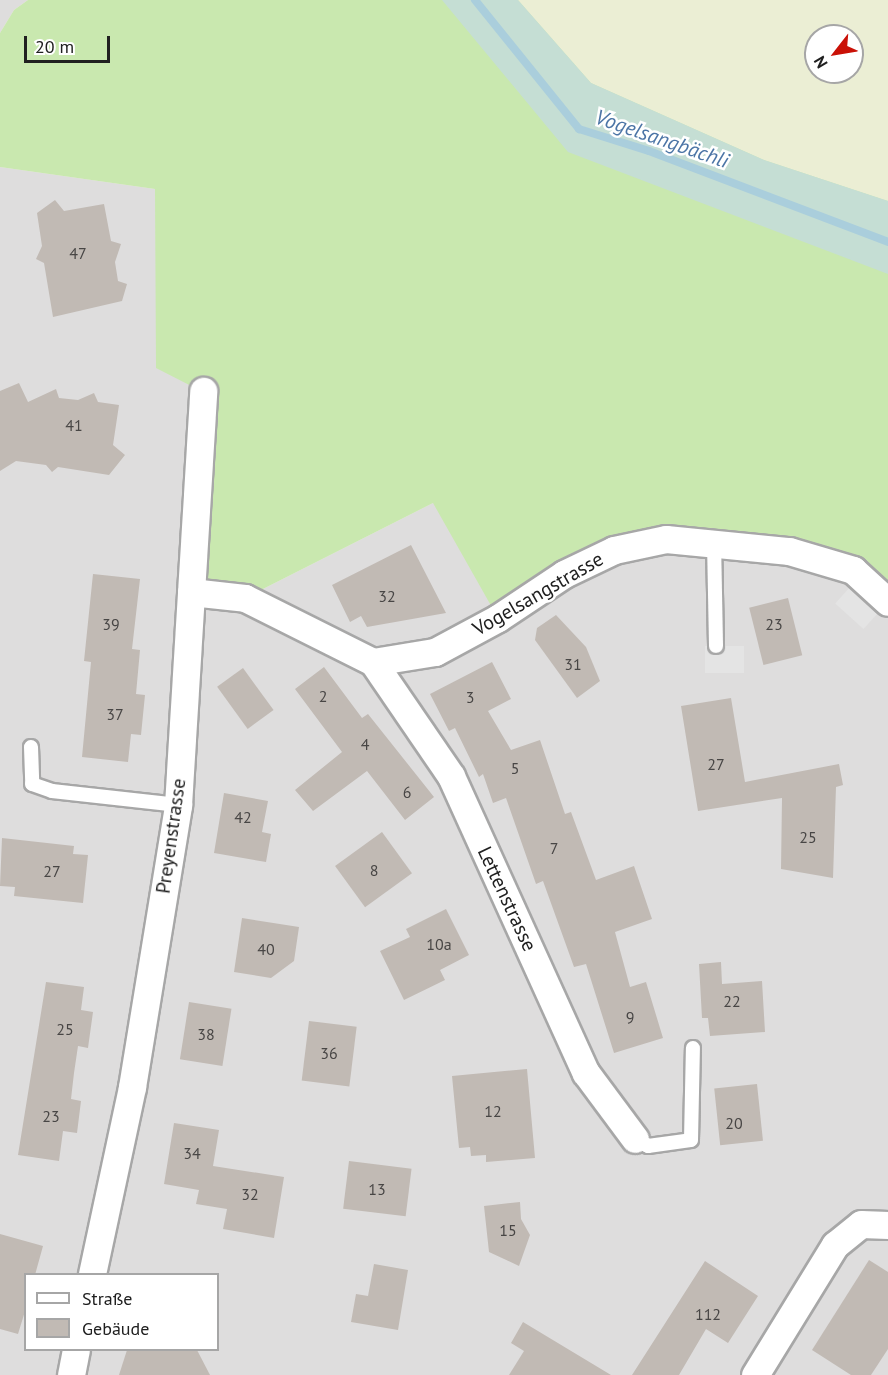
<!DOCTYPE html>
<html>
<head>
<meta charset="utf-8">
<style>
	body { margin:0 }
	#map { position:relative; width:888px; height:1375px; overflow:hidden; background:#f1eee7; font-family:"PT Sans",sans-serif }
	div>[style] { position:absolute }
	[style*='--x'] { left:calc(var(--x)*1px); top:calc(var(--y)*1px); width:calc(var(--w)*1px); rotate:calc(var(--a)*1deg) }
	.residential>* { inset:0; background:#dedddd }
	.farmland>* { inset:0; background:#ebeed4 }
	.grass>* { inset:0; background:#c9e8af }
	.wetland>* { inset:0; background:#c5ded4 }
	.parking>* { inset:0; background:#e4e4e4; transform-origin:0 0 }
	.stream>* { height:8px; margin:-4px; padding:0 4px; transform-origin:4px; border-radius:4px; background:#aacedc }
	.building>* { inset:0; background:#c1bab4; transform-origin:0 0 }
	.roads { filter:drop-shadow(2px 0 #a7a7a7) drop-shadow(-2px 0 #a7a7a7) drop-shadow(0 2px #a7a7a7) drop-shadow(0 -2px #a7a7a7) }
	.lane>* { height:14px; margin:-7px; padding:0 7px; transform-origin:7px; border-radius:7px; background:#fff }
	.street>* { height:27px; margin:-13.5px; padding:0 13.5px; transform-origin:13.5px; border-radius:13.5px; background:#fff }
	span { translate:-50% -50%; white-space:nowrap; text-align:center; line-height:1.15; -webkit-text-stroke:5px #fff; paint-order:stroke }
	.number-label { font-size:16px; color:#484645 }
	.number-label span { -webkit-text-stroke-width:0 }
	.street-label { font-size:20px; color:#202020 }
	.water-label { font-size:21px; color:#4c75a6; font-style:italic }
	.legend { position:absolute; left:24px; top:1273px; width:195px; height:78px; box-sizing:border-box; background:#fff; border:2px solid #a6a6a6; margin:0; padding:8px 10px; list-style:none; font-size:18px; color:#202020 }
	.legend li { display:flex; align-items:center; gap:12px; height:30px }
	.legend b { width:30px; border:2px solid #a6a6a6 }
	.north { position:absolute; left:804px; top:24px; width:60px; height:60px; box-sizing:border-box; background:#fff; border:2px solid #a6a6a6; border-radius:50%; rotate:239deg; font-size:16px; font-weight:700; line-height:24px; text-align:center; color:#202020 }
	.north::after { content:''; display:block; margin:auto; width:21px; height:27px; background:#ca1107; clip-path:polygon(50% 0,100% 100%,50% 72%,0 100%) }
	.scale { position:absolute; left:24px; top:36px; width:86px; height:27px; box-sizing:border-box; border:3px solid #202020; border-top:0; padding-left:8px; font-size:18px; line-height:21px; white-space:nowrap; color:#202020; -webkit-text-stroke:4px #fff; paint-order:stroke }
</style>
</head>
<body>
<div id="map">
	<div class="residential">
		<i style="clip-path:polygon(0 0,28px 0,14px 10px,0 33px)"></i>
		<i style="clip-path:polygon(evenodd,0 167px,155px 189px,203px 391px,245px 598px,433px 503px,614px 550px,789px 551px,888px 602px,888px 1375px,0 1375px,0 167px,26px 1274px,218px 1274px,218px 1350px,26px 1350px,26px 1274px)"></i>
	</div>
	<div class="farmland">
		<i style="clip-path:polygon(evenodd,518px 0,888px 0,888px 201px,764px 160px,591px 83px,518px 0,816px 36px,852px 36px,852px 72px,816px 72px,816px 36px)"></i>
	</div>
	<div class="grass">
		<i style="clip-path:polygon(28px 0,518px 0,591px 83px,764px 160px,888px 201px,888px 602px,853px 570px,666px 539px,498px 618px,433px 503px,245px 598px,191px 592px,203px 392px,156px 368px,155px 189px,0 167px,0 33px,14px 10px)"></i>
	</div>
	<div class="wetland">
		<i style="clip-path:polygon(442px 0,518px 0,591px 83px,764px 160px,888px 201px,888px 274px,568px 152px)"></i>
	</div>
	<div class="parking">
		<i style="left:860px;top:576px;width:38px;height:37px;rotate:42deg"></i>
		<i style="left:744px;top:646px;width:27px;height:39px;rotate:90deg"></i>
	</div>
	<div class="stream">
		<i style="--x:475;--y:0;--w:166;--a:51.1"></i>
		<i style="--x:579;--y:129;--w:73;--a:17.4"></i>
		<i style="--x:649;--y:151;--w:256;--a:20.8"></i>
	</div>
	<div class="building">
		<i style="clip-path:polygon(55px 200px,64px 211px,104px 204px,111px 241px,121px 244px,115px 262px,118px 281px,127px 284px,122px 301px,53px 317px,44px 263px,36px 259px,42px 246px,37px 213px)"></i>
		<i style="clip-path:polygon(19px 383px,28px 402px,56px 389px,59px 398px,78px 400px,94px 393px,98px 402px,119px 405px,113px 445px,125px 455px,109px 475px,58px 467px,52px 472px,46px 465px,16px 461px,0 471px,0 391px)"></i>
		<i style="clip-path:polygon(411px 545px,446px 613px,367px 627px,361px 616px,350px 622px,332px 585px)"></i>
		<i style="clip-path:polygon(93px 574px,140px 579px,132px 649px,140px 650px,136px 694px,145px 695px,141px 735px,131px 734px,128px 762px,82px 757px,91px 662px,84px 661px)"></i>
		<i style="left:788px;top:598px;width:59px;height:40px;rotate:76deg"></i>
		<i style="clip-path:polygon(556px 615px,586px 647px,600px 681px,577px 698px,535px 640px,537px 628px)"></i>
		<i style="clip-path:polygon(492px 662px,511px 699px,488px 711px,511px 750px,540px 740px,565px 814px,571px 812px,596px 880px,634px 866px,652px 919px,615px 932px,630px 987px,646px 982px,663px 1038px,614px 1053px,586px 964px,574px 967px,543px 881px,536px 884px,506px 798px,493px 803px,483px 774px,479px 777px,455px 728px,449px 731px,430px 694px)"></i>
		<i style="clip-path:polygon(324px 667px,362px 718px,368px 714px,434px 797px,405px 820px,367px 771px,313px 811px,295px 790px,342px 752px,295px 689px)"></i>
		<i style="left:243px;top:668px;width:52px;height:32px;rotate:54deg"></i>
		<i style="clip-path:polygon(731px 698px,745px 782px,839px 764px,843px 785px,836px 787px,833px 878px,781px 869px,782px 798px,698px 811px,681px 706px)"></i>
		<i style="clip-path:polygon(224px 793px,268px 801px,262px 832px,271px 834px,266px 862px,214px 853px)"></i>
		<i style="left:382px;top:832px;width:51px;height:58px;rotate:54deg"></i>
		<i style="clip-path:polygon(2px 838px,74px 846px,73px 854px,88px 855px,83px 903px,14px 896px,15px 887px,0 886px)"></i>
		<i style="clip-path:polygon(446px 909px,469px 955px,440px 970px,445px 980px,404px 1000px,380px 951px,410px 937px,406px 929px)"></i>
		<i style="clip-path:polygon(242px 918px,299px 927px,294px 961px,271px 978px,234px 972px)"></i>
		<i style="clip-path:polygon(721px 962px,722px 984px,762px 981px,765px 1032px,710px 1036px,708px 1018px,702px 1018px,699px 964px)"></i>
		<i style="clip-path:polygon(46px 982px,84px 987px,81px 1010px,93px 1012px,88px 1048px,78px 1046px,74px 1073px,71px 1099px,81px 1101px,77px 1133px,63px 1131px,59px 1161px,18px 1155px)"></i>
		<i style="left:189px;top:1002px;width:43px;height:58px;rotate:9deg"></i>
		<i style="left:309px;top:1021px;width:48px;height:60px;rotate:7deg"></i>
		<i style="clip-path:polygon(527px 1069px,535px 1158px,486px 1162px,486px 1155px,471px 1156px,470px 1147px,459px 1148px,452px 1076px)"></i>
		<i style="left:757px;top:1084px;width:57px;height:43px;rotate:84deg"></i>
		<i style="clip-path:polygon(174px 1123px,219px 1130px,213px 1166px,284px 1177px,274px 1238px,223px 1229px,227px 1209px,196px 1204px,199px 1190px,164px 1184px)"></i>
		<i style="left:349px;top:1161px;width:63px;height:48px;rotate:7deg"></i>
		<i style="clip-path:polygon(520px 1202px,521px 1219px,530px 1235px,519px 1266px,489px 1252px,484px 1206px)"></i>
		<i style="clip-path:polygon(0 1234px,43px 1246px,35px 1275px,26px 1275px,26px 1308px,18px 1334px,0 1329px)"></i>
		<i style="clip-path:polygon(869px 1260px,888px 1272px,888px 1349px,871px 1375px,851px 1375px,812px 1350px)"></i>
		<i style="clip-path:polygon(705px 1261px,758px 1296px,728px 1343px,706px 1329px,679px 1375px,632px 1375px)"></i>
		<i style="clip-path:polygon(374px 1264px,408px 1270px,398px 1330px,351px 1322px,356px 1294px,368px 1296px)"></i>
		<i style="clip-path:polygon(523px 1322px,611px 1375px,509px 1375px,524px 1351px,511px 1343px)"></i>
		<i style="clip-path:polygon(127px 1350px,197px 1350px,210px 1375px,119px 1375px)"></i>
	</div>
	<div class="roads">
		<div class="lane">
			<i style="--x:714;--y:541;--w:105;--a:88.9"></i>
			<i style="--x:31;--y:747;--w:37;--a:88"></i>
			<i style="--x:32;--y:784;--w:21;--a:19"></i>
			<i style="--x:52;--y:791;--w:127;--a:6.3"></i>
			<i style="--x:635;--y:1139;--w:15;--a:28"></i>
			<i style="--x:648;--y:1146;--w:43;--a:-7.9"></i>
			<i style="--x:691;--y:1140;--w:92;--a:-88.8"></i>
		</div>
		<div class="street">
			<i style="--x:191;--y:592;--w:54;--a:6.3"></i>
			<i style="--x:245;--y:598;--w:143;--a:26.6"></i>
			<i style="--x:373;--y:662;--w:63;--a:-9.2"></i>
			<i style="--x:435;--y:652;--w:72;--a:-28.4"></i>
			<i style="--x:498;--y:618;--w:79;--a:-33.7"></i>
			<i style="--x:564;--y:574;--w:55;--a:-25.6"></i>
			<i style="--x:614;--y:550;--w:53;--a:-11.9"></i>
			<i style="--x:666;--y:539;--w:124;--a:5.6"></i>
			<i style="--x:789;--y:551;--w:67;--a:16.5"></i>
			<i style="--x:853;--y:570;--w:47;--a:42.4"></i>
			<i style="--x:373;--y:662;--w:138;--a:55.6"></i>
			<i style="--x:451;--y:776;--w:326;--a:65.6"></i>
			<i style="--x:586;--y:1073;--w:82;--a:53.4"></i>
			<i style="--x:92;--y:1274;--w:191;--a:-77.9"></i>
			<i style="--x:132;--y:1087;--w:286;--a:-80.7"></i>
			<i style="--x:178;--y:805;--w:415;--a:-86.5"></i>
			<i style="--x:71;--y:1375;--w:25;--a:-79"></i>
			<i style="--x:755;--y:1375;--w:153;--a:-58.4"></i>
			<i style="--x:835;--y:1245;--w:33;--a:-39"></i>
			<i style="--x:861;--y:1224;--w:27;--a:2"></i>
		</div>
	</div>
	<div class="number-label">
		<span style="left:78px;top:253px">47</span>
		<span style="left:74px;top:425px">41</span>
		<span style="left:387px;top:596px">32</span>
		<span style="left:111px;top:624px">39</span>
		<span style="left:774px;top:624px">23</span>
		<span style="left:573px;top:664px">31</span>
		<span style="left:323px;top:696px">2</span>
		<span style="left:470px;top:697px">3</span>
		<span style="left:115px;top:714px">37</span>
		<span style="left:365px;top:744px">4</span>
		<span style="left:716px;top:764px">27</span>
		<span style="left:515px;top:768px">5</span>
		<span style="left:407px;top:792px">6</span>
		<span style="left:243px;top:817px">42</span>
		<span style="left:808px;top:837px">25</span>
		<span style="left:554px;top:848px">7</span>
		<span style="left:374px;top:870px">8</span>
		<span style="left:52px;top:871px">27</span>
		<span style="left:439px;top:944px">10a</span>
		<span style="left:266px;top:949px">40</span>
		<span style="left:732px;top:1001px">22</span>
		<span style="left:630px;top:1017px">9</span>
		<span style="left:65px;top:1029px">25</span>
		<span style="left:206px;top:1034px">38</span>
		<span style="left:329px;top:1053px">36</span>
		<span style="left:493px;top:1111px">12</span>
		<span style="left:51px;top:1116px">23</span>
		<span style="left:734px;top:1123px">20</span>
		<span style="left:192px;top:1153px">34</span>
		<span style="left:377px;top:1189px">13</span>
		<span style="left:250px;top:1194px">32</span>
		<span style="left:508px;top:1230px">15</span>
		<span style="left:708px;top:1314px">112</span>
	</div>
	<div class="street-label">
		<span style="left:538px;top:594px;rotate:-30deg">Vogelsangstrasse</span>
		<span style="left:171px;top:836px;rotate:-82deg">Preyenstrasse</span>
		<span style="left:507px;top:899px;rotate:65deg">Lettenstrasse</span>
	</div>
	<div class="water-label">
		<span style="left:662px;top:139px;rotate:19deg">Vogelsangbächli</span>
	</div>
	<ul class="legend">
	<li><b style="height:8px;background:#fff"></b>Straße</li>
	<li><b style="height:16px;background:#c1bab4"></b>Gebäude</li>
	</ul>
	<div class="north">N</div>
	<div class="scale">20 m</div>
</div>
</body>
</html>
